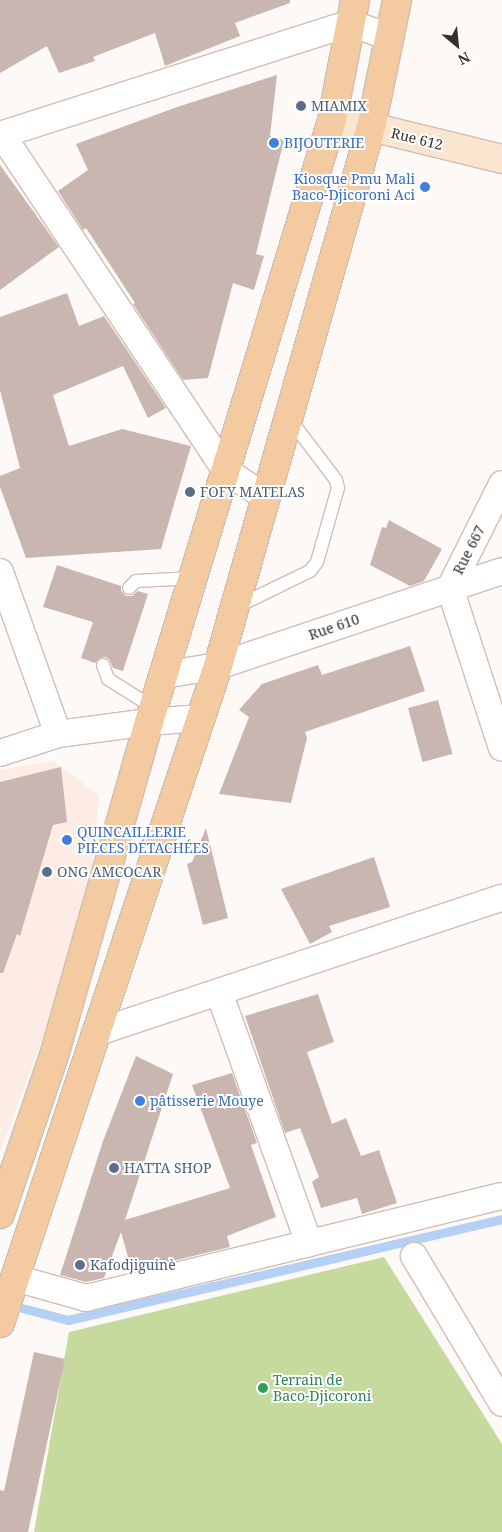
<!DOCTYPE html>
<html>
<head>
<meta charset="utf-8">
<style>
	body { margin:0 }
	#map { position:relative; width:502px; height:1532px; overflow:hidden; background:#fdf9f7; font-family:"Noto Serif",serif }
	div>[style] { position:absolute }
	[style*='--x'] { left:calc(var(--x)*1px); top:calc(var(--y)*1px); width:calc(var(--w)*1px); rotate:calc(var(--a)*1deg) }
	.built>* { inset:0; background:#fcece3 }
	.green>* { inset:0; background:#c6da9e }
	.stream>* { height:9px; margin:-4.5px; padding:0 4.5px; transform-origin:4.5px; border-radius:4.5px; background:#b5d0f5 }
	.building>* { inset:0; background:#cab6b0; transform-origin:0 0 }
	.roads { filter:drop-shadow(1px 0 #d0beb4) drop-shadow(-1px 0 #d0beb4) drop-shadow(0 1px #d0beb4) drop-shadow(0 -1px #d0beb4) }
	.lane>* { height:12px; margin:-6px; padding:0 6px; transform-origin:6px; border-radius:6px; background:#fff }
	.street>* { height:26px; margin:-13px; padding:0 13px; transform-origin:13px; border-radius:13px; background:#fff }
	.secondary>* { height:28px; margin:-14px; padding:0 14px; transform-origin:14px; border-radius:14px; background:#fae5d0 }
	.primary>* { height:28px; margin:-14px; padding:0 14px; transform-origin:14px; border-radius:14px; background:#f4cba1 }
	.dots>* { width:14px; height:14px; translate:-50% -50%; box-sizing:border-box; border:2px solid #fff; border-radius:50% }
	span { translate:-50% -50%; white-space:nowrap; text-align:center; line-height:1.15; -webkit-text-stroke:4px #fff; paint-order:stroke }
	.service-label { font-size:14px; color:#4e5e75 }
	.left { translate:0 -50%; text-align:left }
	.street-label { font-size:14px; color:#362f2b }
	.shop-label { font-size:14px; color:#366cbe }
	.right { translate:-100% -50%; text-align:right }
	.leisure-label { font-size:14px; color:#27864d }
	.north { position:absolute; left:432px; top:20px; width:50px; height:50px; -webkit-text-stroke:4px #fff; paint-order:stroke; rotate:152deg; font-size:14px; font-weight:700; line-height:20px; text-align:center; color:#362f2b }
	.north::after { content:''; display:block; margin:auto; width:18px; height:22px; background:#362f2b; clip-path:polygon(50% 0,100% 100%,50% 72%,0 100%) }
</style>
</head>
<body>
<div id="map">
	<div class="built">
		<i style="clip-path:polygon(53px 761px,99px 795px,87px 919px,0 1152px,0 770px)"></i>
	</div>
	<div class="green">
		<i style="clip-path:polygon(384px 1257px,502px 1444px,502px 1532px,34px 1532px,69px 1332px)"></i>
	</div>
	<div class="stream">
		<i style="--x:22;--y:1308;--w:48;--a:14.6"></i>
		<i style="--x:68;--y:1320;--w:446;--a:-13.1"></i>
	</div>
	<div class="building">
		<i style="clip-path:polygon(0 0,290px 0,290px 3px,235px 23px,240px 36px,165px 66px,155px 33px,93px 57px,95px 61px,59px 73px,47px 46px,0 73px)"></i>
		<i style="clip-path:polygon(277px 75px,270px 136px,284px 140px,256px 254px,264px 256px,254px 290px,233px 283px,208px 378px,183px 380px,133px 304px,135px 303px,86px 228px,83px 230px,58px 191px,88px 170px,76px 144px,177px 107px)"></i>
		<i style="clip-path:polygon(0 165px,59px 247px,0 290px)"></i>
		<i style="clip-path:polygon(67px 293px,79px 326px,104px 316px,166px 408px,148px 418px,123px 366px,53px 395px,69px 446px,122px 429px,191px 446px,161px 549px,26px 558px,0 487px,0 476px,20px 468px,0 390px,0 317px)"></i>
		<i style="clip-path:polygon(389px 520px,442px 549px,424px 581px,410px 586px,370px 565px,382px 527px,386px 528px)"></i>
		<i style="clip-path:polygon(57px 565px,121px 586px,121px 591px,126px 596px,132px 596px,138px 591px,148px 594px,123px 671px,113px 668px,109px 659px,105px 657px,100px 658px,95px 663px,81px 658px,93px 622px,43px 607px)"></i>
		<i style="clip-path:polygon(410px 646px,425px 691px,305px 732px,307px 738px,291px 803px,219px 794px,249px 717px,239px 710px,262px 684px,318px 665px,322px 675px)"></i>
		<i style="left:438px;top:700px;width:56px;height:31px;rotate:75deg"></i>
		<i style="clip-path:polygon(61px 767px,67px 822px,53px 825px,20px 936px,17px 934px,3px 973px,0 973px,0 782px)"></i>
		<i style="clip-path:polygon(206px 828px,228px 918px,203px 925px,187px 864px,192px 862px)"></i>
		<i style="clip-path:polygon(374px 857px,390px 907px,329px 926px,332px 932px,310px 944px,281px 889px)"></i>
		<i style="clip-path:polygon(318px 994px,334px 1042px,307px 1052px,332px 1124px,346px 1118px,361px 1156px,379px 1150px,397px 1203px,362px 1214px,357px 1198px,321px 1208px,312px 1182px,319px 1177px,300px 1128px,285px 1133px,245px 1016px)"></i>
		<i style="clip-path:polygon(136px 1056px,173px 1074px,125px 1220px,230px 1188px,192px 1085px,232px 1073px,257px 1143px,251px 1145px,276px 1217px,227px 1236px,230px 1247px,132px 1271px,121px 1232px,104px 1278px,86px 1282px,60px 1275px,103px 1141px)"></i>
		<i style="clip-path:polygon(34px 1352px,65px 1359px,28px 1532px,0 1532px,0 1490px,4px 1491px)"></i>
	</div>
	<div class="roads">
		<div class="lane">
			<i style="--x:129;--y:588;--w:10;--a:-45"></i>
			<i style="--x:136;--y:581;--w:58;--a:-3"></i>
			<i style="--x:236;--y:607;--w:82;--a:-25.9"></i>
			<i style="--x:310;--y:571;--w:11;--a:-52"></i>
			<i style="--x:317;--y:562;--w:77;--a:-74.2"></i>
			<i style="--x:338;--y:488;--w:8;--a:-104"></i>
			<i style="--x:336;--y:480;--w:78;--a:-127.2"></i>
			<i style="--x:103;--y:665;--w:15;--a:70"></i>
			<i style="--x:108;--y:679;--w:54;--a:32.2"></i>
		</div>
		<div class="street">
			<i style="--x:0;--y:135;--w:367;--a:-17.7"></i>
			<i style="--x:350;--y:23;--w:41;--a:19.7"></i>
			<i style="--x:2;--y:135;--w:405;--a:56.3"></i>
			<i style="--x:227;--y:472;--w:46;--a:32.7"></i>
			<i style="--x:502;--y:484;--w:116;--a:116.6"></i>
			<i style="--x:450;--y:588;--w:168;--a:72"></i>
			<i style="--x:0;--y:572;--w:172;--a:70.3"></i>
			<i style="--x:164;--y:675;--w:55;--a:-9.5"></i>
			<i style="--x:218;--y:666;--w:299;--a:-18.5"></i>
			<i style="--x:0;--y:753;--w:61;--a:-18.1"></i>
			<i style="--x:58;--y:734;--w:92;--a:-7.5"></i>
			<i style="--x:149;--y:722;--w:51;--a:-4.5"></i>
			<i style="--x:219;--y:992;--w:267;--a:70.3"></i>
			<i style="--x:95;--y:1033;--w:429;--a:-18.4"></i>
			<i style="--x:414;--y:1256;--w:171;--a:59.1"></i>
			<i style="--x:15;--y:1278;--w:74;--a:15.7"></i>
			<i style="--x:86;--y:1298;--w:428;--a:-13.8"></i>
		</div>
		<div class="secondary">
			<i style="--x:332;--y:120;--w:40;--a:10"></i>
			<i style="--x:371;--y:127;--w:135;--a:13.7"></i>
		</div>
		<div class="primary">
			<i style="--x:0;--y:1214;--w:171;--a:-71.2"></i>
			<i style="--x:55;--y:1052;--w:343;--a:-74.1"></i>
			<i style="--x:149;--y:722;--w:629;--a:-73.09"></i>
			<i style="--x:332;--y:120;--w:122;--a:-79.1"></i>
			<i style="--x:0;--y:1323;--w:692;--a:-71.64"></i>
			<i style="--x:218;--y:666;--w:560;--a:-74.15"></i>
			<i style="--x:371;--y:127;--w:130;--a:-78.4"></i>
		</div>
	</div>
	<div class="dots">
		<i style="left:301px;top:106px;background:#5c6f8a"></i>
		<i style="left:274px;top:143px;background:#3f7fe0"></i>
		<i style="left:425px;top:187px;background:#3f7fe0"></i>
		<i style="left:190px;top:492px;background:#5c6f8a"></i>
		<i style="left:67px;top:840px;background:#3f7fe0"></i>
		<i style="left:47px;top:872px;background:#5c6f8a"></i>
		<i style="left:140px;top:1101px;background:#3f7fe0"></i>
		<i style="left:114px;top:1168px;background:#5c6f8a"></i>
		<i style="left:80px;top:1265px;background:#5c6f8a"></i>
		<i style="left:263px;top:1388px;background:#2e9e5b"></i>
	</div>
	<div class="service-label">
		<span class="left" style="left:311px;top:106px">MIAMIX</span>
		<span class="left" style="left:200px;top:492px">FOFY MATELAS</span>
		<span class="left" style="left:57px;top:872px">ONG AMCOCAR</span>
		<span class="left" style="left:124px;top:1168px">HATTA SHOP</span>
		<span class="left" style="left:90px;top:1265px">Kafodjiguinè</span>
	</div>
	<div class="street-label">
		<span style="left:417px;top:139px;rotate:14deg">Rue 612</span>
		<span style="left:469px;top:550px;rotate:-63deg">Rue 667</span>
		<span style="left:334px;top:627px;rotate:-19deg">Rue 610</span>
	</div>
	<div class="shop-label">
		<span class="left" style="left:284px;top:143px">BIJOUTERIE</span>
		<span class="right" style="left:415px;top:187px">Kiosque Pmu Mali<br>Baco-Djicoroni Aci</span>
		<span class="left" style="left:77px;top:840px">QUINCAILLERIE<br>PIÈCES DÉTACHÉES</span>
		<span class="left" style="left:150px;top:1101px">pâtisserie Mouye</span>
	</div>
	<div class="leisure-label">
		<span class="left" style="left:273px;top:1388px">Terrain de<br>Baco-Djicoroni</span>
	</div>
	<div class="north">N</div>
</div>
</body>
</html>
